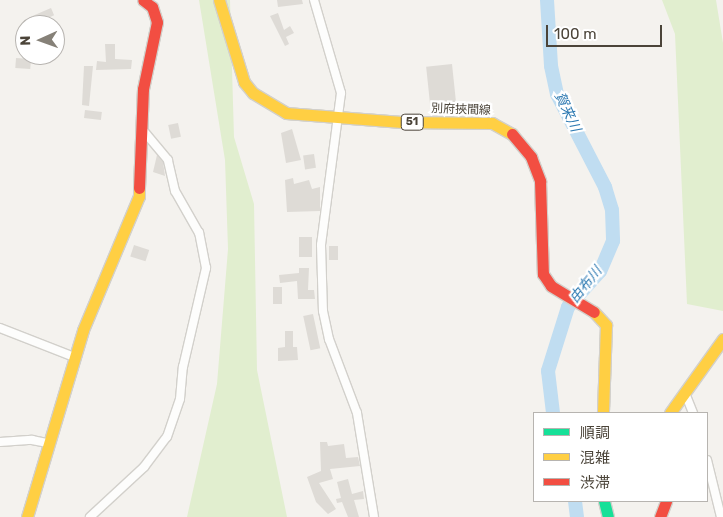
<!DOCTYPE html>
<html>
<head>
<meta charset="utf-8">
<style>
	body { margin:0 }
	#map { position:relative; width:723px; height:517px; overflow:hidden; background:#f4f2ee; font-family:Rubik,"Noto Sans JP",sans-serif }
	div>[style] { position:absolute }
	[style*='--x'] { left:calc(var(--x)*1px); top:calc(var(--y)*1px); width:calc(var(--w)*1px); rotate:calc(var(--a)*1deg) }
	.green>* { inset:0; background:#e1eecf }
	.river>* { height:14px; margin:-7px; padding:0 7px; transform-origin:7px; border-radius:7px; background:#c0ddf1 }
	.building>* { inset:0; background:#dedbd6; transform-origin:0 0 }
	.roads { filter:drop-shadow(1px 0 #d2d0cb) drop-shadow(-1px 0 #d2d0cb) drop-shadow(0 1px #d2d0cb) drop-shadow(0 -1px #d2d0cb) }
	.street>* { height:8px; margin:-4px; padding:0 4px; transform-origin:4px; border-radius:4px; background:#fdfdfc }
	.fast>* { height:11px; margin:-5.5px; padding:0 5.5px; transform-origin:5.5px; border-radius:5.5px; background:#16e098 }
	.slow>* { height:11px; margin:-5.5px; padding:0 5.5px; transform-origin:5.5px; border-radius:5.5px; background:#ffcf43 }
	.jam>* { height:11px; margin:-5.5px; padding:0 5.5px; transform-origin:5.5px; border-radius:5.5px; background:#f24e42 }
	span { translate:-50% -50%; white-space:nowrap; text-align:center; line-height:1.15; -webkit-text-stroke:4.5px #fff; paint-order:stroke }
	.shield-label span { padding:1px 4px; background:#fff; border:1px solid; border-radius:4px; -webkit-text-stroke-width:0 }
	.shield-label { font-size:11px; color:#4b4439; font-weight:700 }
	.street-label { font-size:12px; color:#4b4439 }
	.water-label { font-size:14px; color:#2e7ab2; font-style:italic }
	.legend { position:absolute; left:533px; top:412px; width:175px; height:90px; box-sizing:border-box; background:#fff; border:1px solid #b7b4b0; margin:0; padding:6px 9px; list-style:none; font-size:15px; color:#4b4439 }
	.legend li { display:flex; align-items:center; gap:10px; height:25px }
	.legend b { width:25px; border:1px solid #b7b4b0 }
	.north { position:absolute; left:15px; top:15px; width:50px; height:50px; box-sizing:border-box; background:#fff; border:1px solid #b7b4b0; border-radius:50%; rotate:268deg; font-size:14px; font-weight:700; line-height:20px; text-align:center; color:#4b4439 }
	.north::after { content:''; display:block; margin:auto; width:18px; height:22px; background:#868178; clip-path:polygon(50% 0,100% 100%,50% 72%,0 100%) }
	.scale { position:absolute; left:546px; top:25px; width:116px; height:22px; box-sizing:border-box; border:2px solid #4b4439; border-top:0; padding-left:6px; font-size:15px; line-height:18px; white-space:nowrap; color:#4b4439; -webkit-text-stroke:4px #fff; paint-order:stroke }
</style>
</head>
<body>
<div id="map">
	<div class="green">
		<i style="clip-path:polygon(199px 0,230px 0,234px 137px,254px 204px,257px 370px,287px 517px,187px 517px,217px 384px,228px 249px,225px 160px)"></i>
		<i style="clip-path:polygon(662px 0,716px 0,723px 43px,723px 311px,687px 304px,675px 34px)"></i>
	</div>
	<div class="river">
		<i style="--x:547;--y:0;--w:66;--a:86.5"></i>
		<i style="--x:551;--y:66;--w:29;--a:78"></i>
		<i style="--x:557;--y:94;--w:105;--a:62.7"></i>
		<i style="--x:605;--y:187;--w:24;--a:73"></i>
		<i style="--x:612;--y:210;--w:31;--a:88"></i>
		<i style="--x:613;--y:241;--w:33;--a:113"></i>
		<i style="--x:600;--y:271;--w:48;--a:131.6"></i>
		<i style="--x:568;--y:307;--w:67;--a:107.4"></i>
		<i style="--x:548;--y:371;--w:42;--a:83.2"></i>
		<i style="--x:575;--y:501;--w:16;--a:83"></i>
	</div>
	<div class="building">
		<i style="clip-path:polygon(277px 0,302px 0,303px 4px,278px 7px)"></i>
		<i style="left:51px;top:8px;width:8px;height:24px;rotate:67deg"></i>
		<i style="clip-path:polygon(278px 13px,284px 30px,290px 26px,294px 33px,286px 37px,289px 44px,285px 46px,270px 16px)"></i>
		<i style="clip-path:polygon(105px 44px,115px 44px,115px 59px,132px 60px,131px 69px,96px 70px,97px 61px,106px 62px)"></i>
		<i style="left:16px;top:58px;width:15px;height:10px;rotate:4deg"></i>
		<i style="left:452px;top:64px;width:50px;height:26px;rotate:84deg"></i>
		<i style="clip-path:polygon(84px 66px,93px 66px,89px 106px,82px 105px)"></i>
		<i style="left:85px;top:110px;width:17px;height:8px;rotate:7deg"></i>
		<i style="left:178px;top:123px;width:14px;height:10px;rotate:78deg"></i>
		<i style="clip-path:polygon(292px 129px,301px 160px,286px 163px,281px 133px)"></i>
		<i style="left:314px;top:154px;width:14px;height:11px;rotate:82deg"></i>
		<i style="clip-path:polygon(157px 155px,163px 162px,165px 176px,153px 172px)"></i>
		<i style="clip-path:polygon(293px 178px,294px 184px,309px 180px,312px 189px,320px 187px,320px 211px,287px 212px,285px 180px)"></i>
		<i style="left:299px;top:237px;width:13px;height:20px"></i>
		<i style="left:134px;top:245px;width:16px;height:12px;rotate:18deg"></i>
		<i style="left:329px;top:246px;width:9px;height:14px"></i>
		<i style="clip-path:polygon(299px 268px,309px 268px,308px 290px,314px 290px,315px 299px,298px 299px,297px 281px,280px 283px,279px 275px,299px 273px)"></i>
		<i style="left:273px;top:287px;width:9px;height:17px"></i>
		<i style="left:313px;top:314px;width:35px;height:10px;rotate:78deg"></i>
		<i style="clip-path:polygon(285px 331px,293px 331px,293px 347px,297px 347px,298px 360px,278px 361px,278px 348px,285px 347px)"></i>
		<i style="clip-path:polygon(320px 442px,327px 442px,328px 446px,344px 444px,346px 458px,358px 457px,360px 466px,330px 469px,333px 479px,319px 483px,336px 509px,328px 514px,316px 502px,307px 477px,321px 471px)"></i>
		<i style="clip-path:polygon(348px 479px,352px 494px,363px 491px,364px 499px,354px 500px,359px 517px,348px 517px,342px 502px,337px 503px,336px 499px,341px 498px,337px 482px)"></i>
	</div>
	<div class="roads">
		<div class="street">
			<i style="--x:314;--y:0;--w:97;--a:73.8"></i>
			<i style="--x:341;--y:93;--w:153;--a:97.5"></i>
			<i style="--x:321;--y:245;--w:66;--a:88.3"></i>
			<i style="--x:323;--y:311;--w:29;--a:78"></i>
			<i style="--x:329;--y:339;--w:79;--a:69.3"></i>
			<i style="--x:357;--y:413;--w:105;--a:80.7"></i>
			<i style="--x:0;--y:328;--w:79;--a:21.4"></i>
			<i style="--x:685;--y:393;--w:22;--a:68"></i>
			<i style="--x:0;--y:442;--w:32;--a:-4"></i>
			<i style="--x:32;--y:440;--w:16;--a:11"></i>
			<i style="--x:707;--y:460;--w:59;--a:76.2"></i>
			<i style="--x:90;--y:517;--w:74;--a:-42.8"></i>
			<i style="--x:144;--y:467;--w:38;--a:-53"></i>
			<i style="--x:167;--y:437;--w:40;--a:-71.1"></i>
			<i style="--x:180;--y:399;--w:32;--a:-85"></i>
			<i style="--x:183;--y:367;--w:102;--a:-76.9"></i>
			<i style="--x:206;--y:268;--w:36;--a:-101"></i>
			<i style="--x:199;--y:233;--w:48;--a:-119.7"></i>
			<i style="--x:175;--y:191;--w:32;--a:-103"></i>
			<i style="--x:168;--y:160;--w:39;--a:-130"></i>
		</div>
		<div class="fast">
			<i style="--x:604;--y:501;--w:16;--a:76"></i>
		</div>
		<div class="slow">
			<i style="--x:219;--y:0;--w:86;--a:73"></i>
			<i style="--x:244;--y:82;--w:14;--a:51"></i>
			<i style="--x:253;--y:93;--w:39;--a:31"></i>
			<i style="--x:286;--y:113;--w:116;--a:4.4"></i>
			<i style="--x:402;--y:122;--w:90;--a:0.6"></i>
			<i style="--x:492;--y:123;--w:23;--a:29"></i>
			<i style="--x:594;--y:312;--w:18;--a:47"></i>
			<i style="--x:606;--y:325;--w:88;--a:92"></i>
			<i style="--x:670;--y:413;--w:91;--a:-54.4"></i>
			<i style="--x:27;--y:517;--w:195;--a:-73.3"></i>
			<i style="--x:83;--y:330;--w:145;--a:-67.3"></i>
			<i style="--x:139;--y:196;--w:8;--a:-90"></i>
		</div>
		<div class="jam">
			<i style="--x:512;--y:134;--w:30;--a:50"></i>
			<i style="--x:531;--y:157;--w:26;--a:69"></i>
			<i style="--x:540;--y:181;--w:93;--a:88.2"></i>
			<i style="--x:543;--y:274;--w:14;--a:56"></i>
			<i style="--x:551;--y:286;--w:50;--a:31.2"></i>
			<i style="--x:139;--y:188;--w:99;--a:-87.7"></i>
			<i style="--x:143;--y:89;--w:68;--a:-78.2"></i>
			<i style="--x:157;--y:22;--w:16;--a:-108"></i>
			<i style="--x:152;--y:7;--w:11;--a:-142"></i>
			<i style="--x:660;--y:517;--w:17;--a:-69"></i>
		</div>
	</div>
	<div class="shield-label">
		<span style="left:412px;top:122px">51</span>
	</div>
	<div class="street-label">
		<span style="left:461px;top:110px;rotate:2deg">別府挾間線</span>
	</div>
	<div class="water-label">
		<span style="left:567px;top:112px;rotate:65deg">賀来川</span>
		<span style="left:586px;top:285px;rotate:-51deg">由布川</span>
	</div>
	<ul class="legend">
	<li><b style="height:6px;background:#16e098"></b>順調</li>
	<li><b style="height:6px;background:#ffcf43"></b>混雑</li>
	<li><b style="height:6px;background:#f24e42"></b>渋滞</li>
	</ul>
	<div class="north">N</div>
	<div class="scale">100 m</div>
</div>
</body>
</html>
